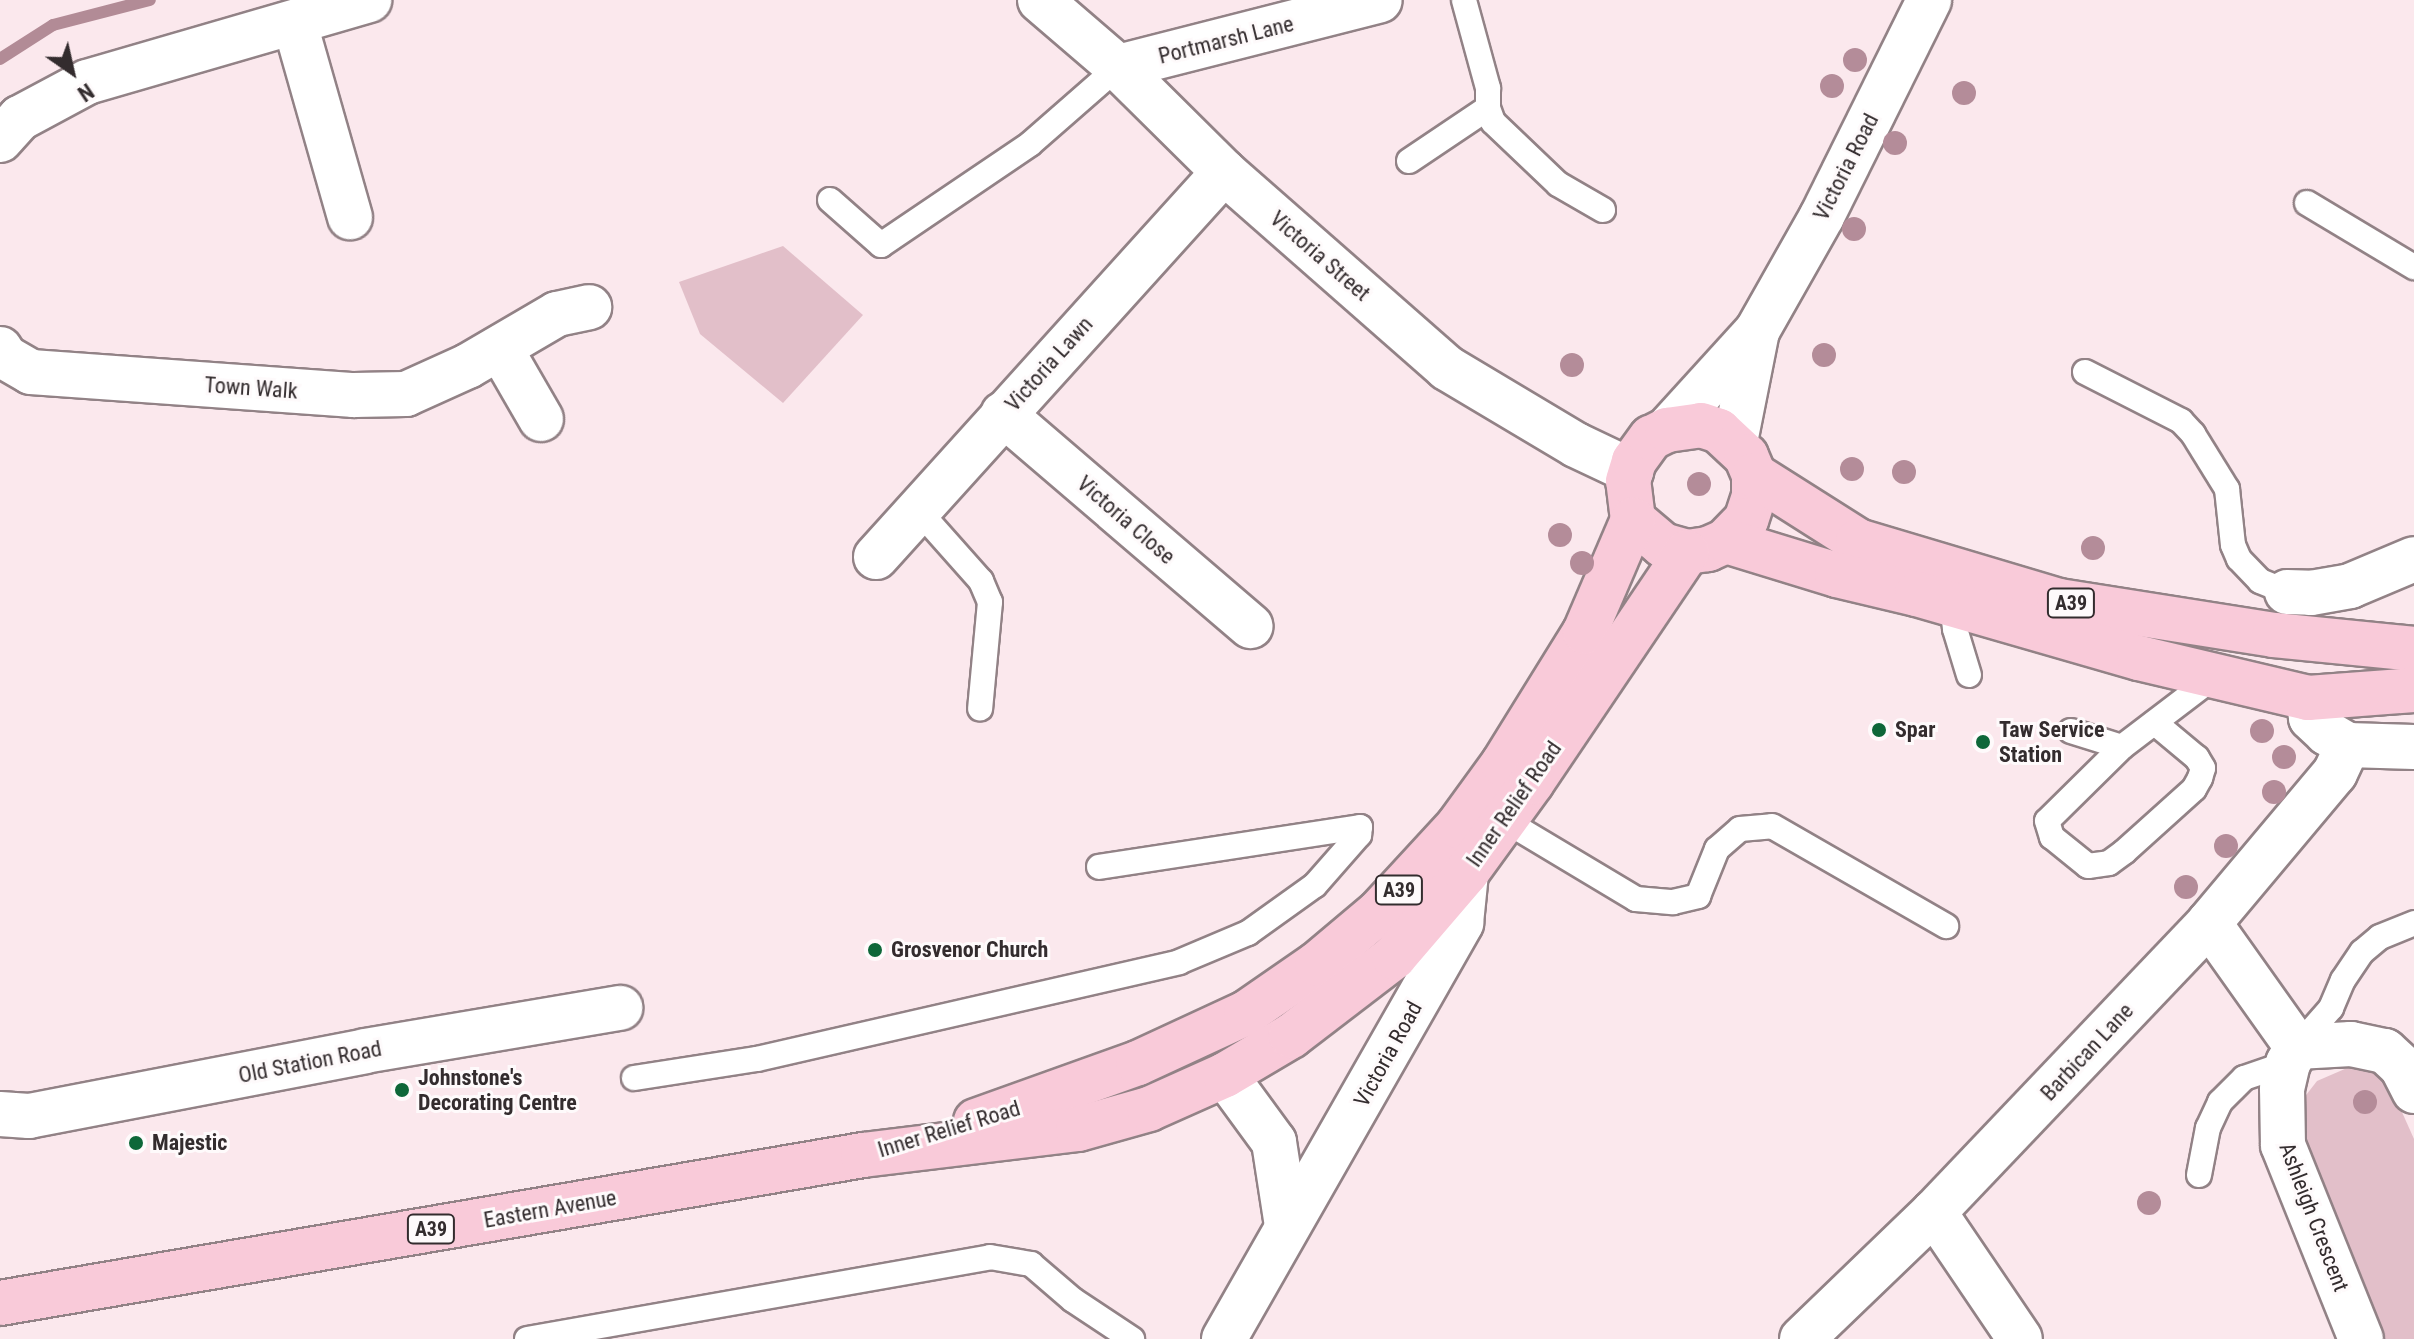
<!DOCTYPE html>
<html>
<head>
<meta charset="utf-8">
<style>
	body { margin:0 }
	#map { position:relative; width:2414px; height:1339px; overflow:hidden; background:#fbe8ed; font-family:"Roboto Condensed",sans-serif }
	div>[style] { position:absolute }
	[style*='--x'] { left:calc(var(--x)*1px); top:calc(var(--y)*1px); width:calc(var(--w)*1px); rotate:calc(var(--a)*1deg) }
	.green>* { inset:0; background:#e2bfc9 }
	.stream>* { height:12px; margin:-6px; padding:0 6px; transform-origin:6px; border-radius:6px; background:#b28b96 }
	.roads { filter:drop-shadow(2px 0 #928286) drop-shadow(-2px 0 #928286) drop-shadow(0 2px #928286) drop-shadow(0 -2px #928286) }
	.lane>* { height:24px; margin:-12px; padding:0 12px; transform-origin:12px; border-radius:12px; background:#fff }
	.street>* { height:44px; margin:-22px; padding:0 22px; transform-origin:22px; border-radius:22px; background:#fff }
	.secondary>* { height:44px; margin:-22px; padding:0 22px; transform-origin:22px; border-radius:22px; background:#fff }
	.primary>* { height:44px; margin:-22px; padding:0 22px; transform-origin:22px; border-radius:22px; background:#f9cad9 }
	.trees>* { width:24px; height:24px; margin:-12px; border-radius:50%; background:#b48c99 }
	.dots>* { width:22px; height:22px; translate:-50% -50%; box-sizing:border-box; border:4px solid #fefafb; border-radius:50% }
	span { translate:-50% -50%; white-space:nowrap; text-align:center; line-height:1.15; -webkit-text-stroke:6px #fefafb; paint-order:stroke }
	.shield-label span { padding:2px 6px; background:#fefafb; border:2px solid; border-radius:6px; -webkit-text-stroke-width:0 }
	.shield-label { font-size:20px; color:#332c2e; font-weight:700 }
	.street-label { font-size:22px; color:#332c2e }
	.poi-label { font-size:22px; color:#332c2e; font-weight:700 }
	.left { translate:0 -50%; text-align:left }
	.north { position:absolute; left:32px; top:32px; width:80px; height:80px; -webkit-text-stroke:6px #fefafb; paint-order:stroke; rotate:146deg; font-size:22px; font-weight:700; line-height:32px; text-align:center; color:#332c2e }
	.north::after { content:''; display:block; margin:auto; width:28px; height:36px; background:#332c2e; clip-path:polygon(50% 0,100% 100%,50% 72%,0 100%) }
</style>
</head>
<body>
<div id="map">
	<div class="green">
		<i style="clip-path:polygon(783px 246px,863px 315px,783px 403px,700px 334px,679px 282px)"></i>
		<i style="clip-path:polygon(2354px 1065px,2381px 1075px,2393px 1092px,2414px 1139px,2414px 1339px,2374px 1339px,2315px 1182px,2305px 1138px,2303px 1099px,2317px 1081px)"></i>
	</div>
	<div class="stream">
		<i style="--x:0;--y:59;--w:63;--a:-32.7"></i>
		<i style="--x:53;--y:25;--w:100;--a:-14.5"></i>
	</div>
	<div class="roads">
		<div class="lane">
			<i style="--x:1488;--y:108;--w:15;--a:70"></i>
			<i style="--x:1493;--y:122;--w:90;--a:43.6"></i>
			<i style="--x:1558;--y:184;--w:52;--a:30"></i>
			<i style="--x:1409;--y:161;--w:95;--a:-33.9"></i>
			<i style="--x:1488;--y:108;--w:20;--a:-90"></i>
			<i style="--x:1488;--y:88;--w:91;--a:-105.3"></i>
			<i style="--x:830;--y:200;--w:68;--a:41.4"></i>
			<i style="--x:881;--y:245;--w:180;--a:-34.1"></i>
			<i style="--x:1030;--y:144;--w:117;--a:-41.2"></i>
			<i style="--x:2307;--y:203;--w:125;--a:30.9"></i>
			<i style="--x:2085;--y:372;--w:108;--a:27"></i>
			<i style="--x:2181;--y:421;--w:18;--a:47"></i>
			<i style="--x:2193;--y:434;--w:65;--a:58.3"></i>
			<i style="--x:2227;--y:489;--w:56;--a:83.9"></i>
			<i style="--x:2233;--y:545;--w:15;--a:67"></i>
			<i style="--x:2239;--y:559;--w:30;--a:46"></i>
			<i style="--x:2260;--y:581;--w:29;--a:22"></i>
			<i style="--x:918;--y:510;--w:95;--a:48.4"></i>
			<i style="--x:981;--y:581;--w:23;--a:67"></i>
			<i style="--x:990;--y:602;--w:107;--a:95.3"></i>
			<i style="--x:1952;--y:604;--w:25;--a:83"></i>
			<i style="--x:1955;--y:629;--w:48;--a:73.1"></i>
			<i style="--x:2071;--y:731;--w:53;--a:17.4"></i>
			<i style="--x:2122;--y:747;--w:116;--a:-37.3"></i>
			<i style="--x:2122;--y:747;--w:105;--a:135.4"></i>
			<i style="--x:2047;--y:821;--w:17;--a:73"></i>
			<i style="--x:2052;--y:837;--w:46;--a:38.9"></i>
			<i style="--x:2088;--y:866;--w:21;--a:-8"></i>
			<i style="--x:2109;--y:863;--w:19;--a:-36"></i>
			<i style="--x:2124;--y:852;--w:94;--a:-42"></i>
			<i style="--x:2194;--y:789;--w:13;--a:-61"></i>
			<i style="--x:2200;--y:778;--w:10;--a:-73"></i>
			<i style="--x:2203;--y:768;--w:12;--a:-121"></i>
			<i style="--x:2197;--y:758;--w:55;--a:-140.2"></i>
			<i style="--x:1504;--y:820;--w:154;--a:30.9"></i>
			<i style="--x:1636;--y:899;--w:37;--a:5"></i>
			<i style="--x:1673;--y:902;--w:26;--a:-13"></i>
			<i style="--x:1698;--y:896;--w:51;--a:-68"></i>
			<i style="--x:1717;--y:849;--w:30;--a:-41"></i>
			<i style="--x:1740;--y:829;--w:32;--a:-5"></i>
			<i style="--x:1772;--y:826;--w:201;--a:29.9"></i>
			<i style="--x:2297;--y:1047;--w:52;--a:-48.9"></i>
			<i style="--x:2331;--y:1008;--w:30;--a:-67"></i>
			<i style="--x:2343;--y:980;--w:34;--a:-56"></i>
			<i style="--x:2362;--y:952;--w:23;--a:-40"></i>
			<i style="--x:2380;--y:937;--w:37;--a:-22"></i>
			<i style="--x:634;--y:1078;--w:124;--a:-8.8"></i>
			<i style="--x:757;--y:1059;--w:433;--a:-12.9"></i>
			<i style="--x:1179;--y:962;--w:75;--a:-22.8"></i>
			<i style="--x:1248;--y:933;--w:82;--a:-35.6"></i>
			<i style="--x:1315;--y:885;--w:67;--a:-48.7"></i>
			<i style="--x:1359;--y:835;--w:8;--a:-83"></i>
			<i style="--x:1360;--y:827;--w:264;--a:171.3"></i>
			<i style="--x:2199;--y:1175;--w:48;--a:-79.2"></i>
			<i style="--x:2208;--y:1128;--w:29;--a:-65"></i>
			<i style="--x:2220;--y:1102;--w:34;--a:-45"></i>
			<i style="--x:2244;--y:1078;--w:46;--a:-18.8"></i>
			<i style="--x:527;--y:1339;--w:470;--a:-10"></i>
			<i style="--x:990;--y:1257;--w:42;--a:9.7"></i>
			<i style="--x:1031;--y:1264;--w:55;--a:40.6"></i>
			<i style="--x:1073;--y:1300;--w:71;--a:33.5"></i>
		</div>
		<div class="street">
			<i style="--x:1040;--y:0;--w:103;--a:40.7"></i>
			<i style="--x:1118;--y:67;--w:149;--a:44.7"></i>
			<i style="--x:1224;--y:172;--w:297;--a:41.3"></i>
			<i style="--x:1447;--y:368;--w:150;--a:30.8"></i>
			<i style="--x:1576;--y:445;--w:61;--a:25.3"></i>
			<i style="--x:295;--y:24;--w:201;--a:74.1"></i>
			<i style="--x:1118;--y:67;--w:270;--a:-14.3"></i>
			<i style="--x:0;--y:140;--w:30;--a:-48"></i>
			<i style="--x:20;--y:118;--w:76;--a:-28.2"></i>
			<i style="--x:87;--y:82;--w:294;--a:-16.2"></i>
			<i style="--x:500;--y:348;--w:82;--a:60"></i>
			<i style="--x:0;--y:349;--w:9;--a:58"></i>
			<i style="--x:5;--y:357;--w:30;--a:30"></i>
			<i style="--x:31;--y:372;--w:324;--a:4.1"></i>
			<i style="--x:354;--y:395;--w:52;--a:-1.1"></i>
			<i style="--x:406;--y:394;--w:68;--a:-24.3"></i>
			<i style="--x:468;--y:366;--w:103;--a:-30.3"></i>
			<i style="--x:557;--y:314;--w:33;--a:-12"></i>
			<i style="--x:1003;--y:414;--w:326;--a:40.6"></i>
			<i style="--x:876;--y:557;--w:519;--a:-47.89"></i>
			<i style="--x:2287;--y:592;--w:24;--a:2"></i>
			<i style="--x:2311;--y:593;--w:40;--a:-10"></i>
			<i style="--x:2350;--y:586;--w:69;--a:-22.9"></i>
			<i style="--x:2308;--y:698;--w:20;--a:81"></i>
			<i style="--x:2311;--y:718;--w:22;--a:43"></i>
			<i style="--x:2327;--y:733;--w:24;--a:30"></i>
			<i style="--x:2348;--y:745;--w:66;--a:1.7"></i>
			<i style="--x:2209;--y:923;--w:152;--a:54.6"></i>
			<i style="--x:2297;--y:1047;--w:54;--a:-3.2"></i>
			<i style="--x:2351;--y:1044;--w:35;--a:12"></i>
			<i style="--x:2385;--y:1051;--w:23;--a:43"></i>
			<i style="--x:2402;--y:1067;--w:27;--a:63"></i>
			<i style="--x:2297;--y:1047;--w:18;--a:119"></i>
			<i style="--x:2288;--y:1063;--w:26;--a:103"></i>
			<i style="--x:2282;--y:1088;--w:57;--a:89"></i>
			<i style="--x:2283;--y:1145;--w:209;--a:68.1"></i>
			<i style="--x:1225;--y:1075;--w:83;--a:53.8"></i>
			<i style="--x:1274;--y:1142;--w:85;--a:81.2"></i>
			<i style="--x:0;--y:1114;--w:29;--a:4"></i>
			<i style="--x:29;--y:1116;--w:342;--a:-10.9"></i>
			<i style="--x:365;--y:1051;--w:259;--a:-9.6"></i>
			<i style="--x:1934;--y:1212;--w:153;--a:55.9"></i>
			<i style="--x:1224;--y:1339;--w:479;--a:-60.3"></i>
			<i style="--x:1461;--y:923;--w:50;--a:-84.3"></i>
			<i style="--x:1802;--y:1339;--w:183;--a:-43.9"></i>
			<i style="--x:1934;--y:1212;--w:399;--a:-46.4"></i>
			<i style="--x:2209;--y:923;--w:196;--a:-50"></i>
			<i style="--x:2335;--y:773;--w:31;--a:-65"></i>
		</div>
		<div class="secondary">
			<i style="--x:1667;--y:430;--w:134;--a:-47.7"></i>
			<i style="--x:1757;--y:331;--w:132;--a:-60.5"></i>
			<i style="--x:1822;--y:216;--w:241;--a:-63.6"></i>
			<i style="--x:1735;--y:442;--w:113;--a:-78.8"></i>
		</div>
		<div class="primary">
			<i style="--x:1701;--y:425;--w:19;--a:18"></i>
			<i style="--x:1719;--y:431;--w:37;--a:43"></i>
			<i style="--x:1746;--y:456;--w:21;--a:67"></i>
			<i style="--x:1754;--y:475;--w:21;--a:90"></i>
			<i style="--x:1754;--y:496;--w:25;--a:108"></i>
			<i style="--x:1746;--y:520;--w:29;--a:134"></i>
			<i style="--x:1726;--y:541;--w:20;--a:156"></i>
			<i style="--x:1708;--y:549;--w:21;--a:172"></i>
			<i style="--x:1687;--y:552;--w:25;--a:-164"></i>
			<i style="--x:1663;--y:545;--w:39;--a:-140"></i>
			<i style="--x:1633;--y:520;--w:39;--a:-97"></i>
			<i style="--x:1628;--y:481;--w:21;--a:-73"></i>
			<i style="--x:1634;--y:461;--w:29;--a:-54"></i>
			<i style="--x:1651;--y:438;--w:18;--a:-27"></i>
			<i style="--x:1667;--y:430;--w:34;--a:-8"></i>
			<i style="--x:1754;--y:475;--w:123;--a:32.4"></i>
			<i style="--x:1858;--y:541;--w:210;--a:16.6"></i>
			<i style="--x:2059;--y:601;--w:218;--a:9"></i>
			<i style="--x:2274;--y:635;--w:141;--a:5.7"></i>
			<i style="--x:1726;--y:541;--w:116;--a:17"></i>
			<i style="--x:1837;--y:575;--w:82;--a:13.4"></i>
			<i style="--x:1917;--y:594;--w:231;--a:16.1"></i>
			<i style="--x:2139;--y:658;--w:174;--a:13.3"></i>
			<i style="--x:2308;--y:698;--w:106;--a:-4.3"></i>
			<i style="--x:976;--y:1121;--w:172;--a:-19.7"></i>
			<i style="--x:1138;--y:1063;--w:119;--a:-24.8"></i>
			<i style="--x:1246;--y:1013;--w:86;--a:-34.6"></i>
			<i style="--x:1317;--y:964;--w:81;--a:-40"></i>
			<i style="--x:1379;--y:912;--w:117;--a:-47.4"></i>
			<i style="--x:1458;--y:826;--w:77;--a:-54"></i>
			<i style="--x:1503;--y:764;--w:155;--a:-58.2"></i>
			<i style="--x:1585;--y:632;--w:122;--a:-66.8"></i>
			<i style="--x:0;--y:1303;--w:876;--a:-9.73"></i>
			<i style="--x:863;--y:1155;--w:217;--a:-6.9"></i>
			<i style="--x:1078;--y:1129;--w:74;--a:-15.7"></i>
			<i style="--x:1149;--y:1109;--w:83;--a:-24.1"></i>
			<i style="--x:1225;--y:1075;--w:77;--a:-30.6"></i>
			<i style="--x:1291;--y:1036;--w:130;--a:-37.5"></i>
			<i style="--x:1394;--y:957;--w:111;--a:-49.4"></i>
			<i style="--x:1466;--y:873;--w:112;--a:-54"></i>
			<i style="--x:1532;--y:782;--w:277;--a:-56"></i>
		</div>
	</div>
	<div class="trees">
		<i style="left:1855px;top:60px"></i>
		<i style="left:1832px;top:86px"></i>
		<i style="left:1964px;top:93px"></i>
		<i style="left:1895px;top:143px"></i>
		<i style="left:1854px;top:229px"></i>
		<i style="left:1824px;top:355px"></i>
		<i style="left:1572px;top:365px"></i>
		<i style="left:1852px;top:469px"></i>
		<i style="left:1904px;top:472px"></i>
		<i style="left:1699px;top:484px"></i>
		<i style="left:1560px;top:535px"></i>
		<i style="left:2093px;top:548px"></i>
		<i style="left:1582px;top:563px"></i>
		<i style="left:2262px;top:731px"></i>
		<i style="left:2284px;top:757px"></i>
		<i style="left:2274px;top:792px"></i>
		<i style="left:2226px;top:846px"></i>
		<i style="left:2186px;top:887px"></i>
		<i style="left:2365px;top:1102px"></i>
		<i style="left:2149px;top:1203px"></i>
	</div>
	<div class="dots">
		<i style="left:1879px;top:730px;background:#0e6739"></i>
		<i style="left:1983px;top:742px;background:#0e6739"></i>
		<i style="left:875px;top:950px;background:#0e6739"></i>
		<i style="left:402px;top:1090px;background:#0e6739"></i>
		<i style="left:136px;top:1143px;background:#0e6739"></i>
	</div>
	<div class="shield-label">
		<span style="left:2071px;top:603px">A39</span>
		<span style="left:1399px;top:890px">A39</span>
		<span style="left:431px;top:1229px">A39</span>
	</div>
	<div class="street-label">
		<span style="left:1226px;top:40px;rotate:-14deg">Portmarsh Lane</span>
		<span style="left:1846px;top:167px;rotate:-63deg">Victoria Road</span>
		<span style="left:1320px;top:256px;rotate:41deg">Victoria Street</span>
		<span style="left:1049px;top:364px;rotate:-48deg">Victoria Lawn</span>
		<span style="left:251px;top:388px;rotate:4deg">Town Walk</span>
		<span style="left:1126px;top:520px;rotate:41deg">Victoria Close</span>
		<span style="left:1514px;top:804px;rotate:-55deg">Inner Relief Road</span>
		<span style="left:2087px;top:1052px;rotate:-47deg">Barbican Lane</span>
		<span style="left:1388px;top:1054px;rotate:-61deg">Victoria Road</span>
		<span style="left:310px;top:1062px;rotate:-11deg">Old Station Road</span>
		<span style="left:949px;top:1129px;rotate:-17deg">Inner Relief Road</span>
		<span style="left:550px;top:1209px;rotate:-10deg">Eastern Avenue</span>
		<span style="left:2314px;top:1217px;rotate:69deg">Ashleigh Crescent</span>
	</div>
	<div class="poi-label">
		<span class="left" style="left:1999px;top:742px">Taw Service<br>Station</span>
		<span class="left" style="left:1895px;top:730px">Spar</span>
		<span class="left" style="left:891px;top:950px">Grosvenor Church</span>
		<span class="left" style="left:418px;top:1090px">Johnstone's<br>Decorating Centre</span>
		<span class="left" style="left:152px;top:1143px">Majestic</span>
	</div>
	<div class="north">N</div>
</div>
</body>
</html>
